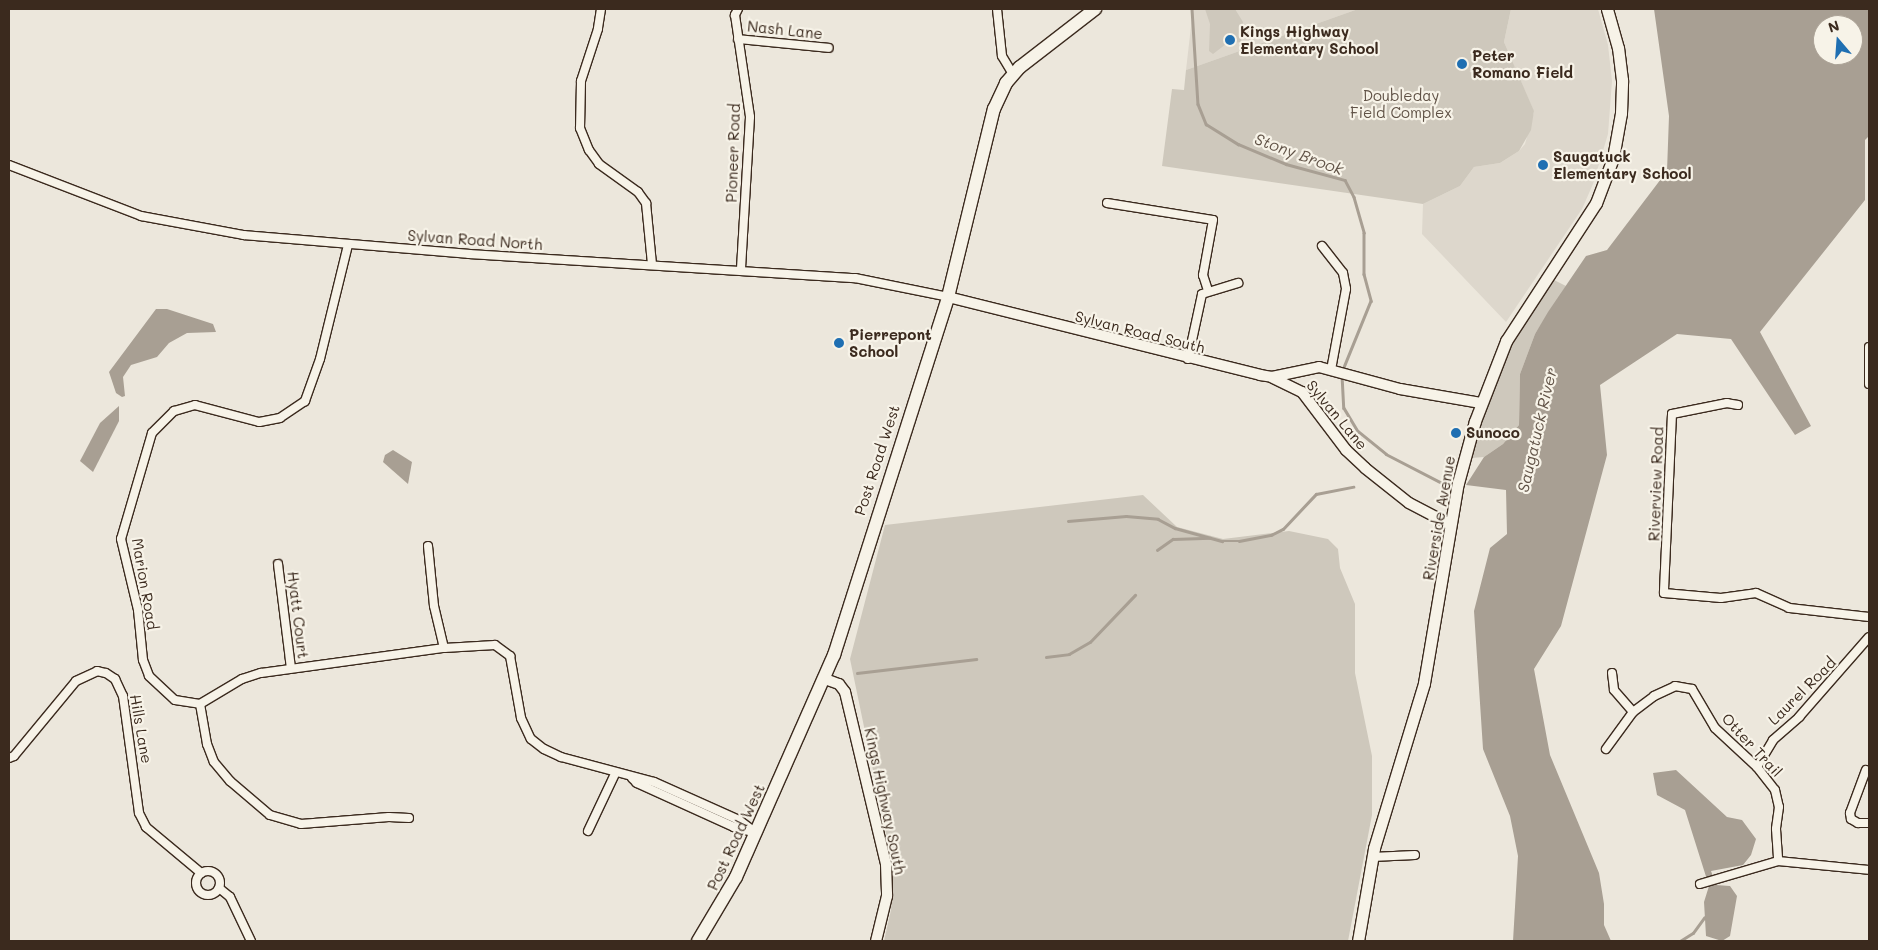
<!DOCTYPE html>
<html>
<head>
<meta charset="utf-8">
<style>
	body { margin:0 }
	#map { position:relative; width:1878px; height:950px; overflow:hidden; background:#ece7dc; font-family:Mali,sans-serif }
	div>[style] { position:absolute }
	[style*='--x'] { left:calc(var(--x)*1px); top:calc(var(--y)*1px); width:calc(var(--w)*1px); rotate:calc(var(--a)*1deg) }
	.built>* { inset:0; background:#ddd7cc }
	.green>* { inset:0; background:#cec8bc }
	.water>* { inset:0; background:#a89f93 }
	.stream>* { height:2.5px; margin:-1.25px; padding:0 1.25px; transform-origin:1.25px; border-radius:1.25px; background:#a89f93 }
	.roads { filter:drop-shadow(1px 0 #3b2a1e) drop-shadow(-1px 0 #3b2a1e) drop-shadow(0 1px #3b2a1e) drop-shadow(0 -1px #3b2a1e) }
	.minor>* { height:8px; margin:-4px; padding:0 4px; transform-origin:4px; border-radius:4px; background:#f7f3e8 }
	.minor>.ring { margin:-4px; padding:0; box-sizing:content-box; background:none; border:8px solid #f7f3e8; border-radius:50% }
	.tertiary>* { height:10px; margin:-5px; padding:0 5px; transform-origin:5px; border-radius:5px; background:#f7f3e8 }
	.secondary>* { height:11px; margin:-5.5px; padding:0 5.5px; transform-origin:5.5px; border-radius:5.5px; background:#f7f3e8 }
	.primary>* { height:12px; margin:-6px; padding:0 6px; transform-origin:6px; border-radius:6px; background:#f7f3e8 }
	.dots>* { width:14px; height:14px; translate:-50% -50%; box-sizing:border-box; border:2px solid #f7f3e8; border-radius:50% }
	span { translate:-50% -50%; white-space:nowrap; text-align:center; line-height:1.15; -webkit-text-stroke:4.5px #f7f3e8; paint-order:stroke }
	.street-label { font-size:15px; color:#3b2a1e }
	.poi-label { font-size:15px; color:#3b2a1e; font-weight:700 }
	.left { translate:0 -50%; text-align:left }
	.park-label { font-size:15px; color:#605246 }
	.water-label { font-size:16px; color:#615347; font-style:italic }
	.frame { position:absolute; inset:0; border:10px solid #3b2a1e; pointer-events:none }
	.north { position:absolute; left:1813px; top:15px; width:50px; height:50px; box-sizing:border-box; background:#f7f3e8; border:1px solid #aca397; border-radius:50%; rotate:342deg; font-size:14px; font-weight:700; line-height:20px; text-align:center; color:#3b2a1e }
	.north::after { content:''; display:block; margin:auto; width:18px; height:22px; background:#1f6fb2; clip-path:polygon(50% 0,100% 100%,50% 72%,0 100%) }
</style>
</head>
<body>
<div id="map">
	<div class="built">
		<i style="clip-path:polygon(1193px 9px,1358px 9px,1186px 70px)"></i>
		<i style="clip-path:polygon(1511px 9px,1598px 9px,1608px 45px,1612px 81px,1608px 134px,1593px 184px,1582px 209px,1506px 322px,1422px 234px,1423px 204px,1460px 186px,1474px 167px,1500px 163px,1519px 151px,1525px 144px,1534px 112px,1504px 42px)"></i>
	</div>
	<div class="green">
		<i style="clip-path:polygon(1205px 9px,1235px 9px,1243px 22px,1241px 42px,1226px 44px,1213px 54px,1209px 51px,1210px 24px)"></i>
		<i style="clip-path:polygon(1358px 9px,1511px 9px,1504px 42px,1534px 111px,1531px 130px,1519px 151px,1500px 163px,1474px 167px,1460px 186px,1423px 204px,1162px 166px,1172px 89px,1184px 90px,1186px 70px)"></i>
		<i style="clip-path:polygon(1554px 280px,1566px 286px,1535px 334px,1520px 374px,1519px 425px,1503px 444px,1484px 457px,1471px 458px,1482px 418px,1503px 364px,1521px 328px)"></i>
		<i style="clip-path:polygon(1143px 495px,1177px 527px,1223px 539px,1289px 531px,1328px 539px,1338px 549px,1340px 568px,1355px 604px,1355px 673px,1372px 756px,1372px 815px,1348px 941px,884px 941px,891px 910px,893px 867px,850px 659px,885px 525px)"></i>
	</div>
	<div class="water">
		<i style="clip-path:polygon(evenodd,1654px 9px,1869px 9px,1869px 136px,1865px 140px,1865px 200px,1760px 332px,1811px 426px,1795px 435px,1731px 339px,1677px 334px,1600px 385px,1607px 455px,1561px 626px,1534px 669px,1550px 755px,1599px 873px,1604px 904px,1604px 925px,1611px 941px,1513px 941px,1518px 856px,1510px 816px,1483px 749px,1474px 611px,1490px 548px,1507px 534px,1506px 490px,1466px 485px,1484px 457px,1503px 444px,1519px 425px,1520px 374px,1535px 334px,1548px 312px,1586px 256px,1607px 250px,1667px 171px,1669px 116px,1654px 9px,1823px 25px,1853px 25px,1853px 55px,1823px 55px,1823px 25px)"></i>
		<i style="clip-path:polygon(156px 309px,167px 309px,213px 324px,216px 332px,187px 333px,169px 343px,157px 357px,131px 365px,123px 377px,125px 396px,122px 397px,116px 393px,109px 372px)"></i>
		<i style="clip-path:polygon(119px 406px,119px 421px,93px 472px,80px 461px,100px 423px)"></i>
		<i style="clip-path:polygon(393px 450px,412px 462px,408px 484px,383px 462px,385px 455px)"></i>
		<i style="clip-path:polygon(1676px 770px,1727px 817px,1742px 820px,1756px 839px,1751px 855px,1743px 865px,1711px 871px,1716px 885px,1730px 886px,1737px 896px,1730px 936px,1722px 941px,1706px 936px,1704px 902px,1709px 886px,1685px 810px,1657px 795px,1653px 773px)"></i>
	</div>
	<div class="stream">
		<i style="--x:1192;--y:9;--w:95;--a:86.4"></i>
		<i style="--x:1198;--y:104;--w:22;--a:68"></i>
		<i style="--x:1206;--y:124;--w:38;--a:32"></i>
		<i style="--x:1238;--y:144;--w:52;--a:22.6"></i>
		<i style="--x:1286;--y:164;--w:61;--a:15.2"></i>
		<i style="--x:1345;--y:180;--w:19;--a:62"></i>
		<i style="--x:1354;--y:197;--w:37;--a:74"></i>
		<i style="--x:1364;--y:233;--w:41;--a:90"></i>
		<i style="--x:1364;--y:274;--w:28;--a:75"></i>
		<i style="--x:1371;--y:301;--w:74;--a:112.1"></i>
		<i style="--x:1342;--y:375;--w:33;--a:87"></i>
		<i style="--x:1344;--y:408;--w:27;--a:59"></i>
		<i style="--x:1358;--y:431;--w:36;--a:39"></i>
		<i style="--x:1386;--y:454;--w:70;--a:27.3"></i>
		<i style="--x:1448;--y:486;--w:6;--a:0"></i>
		<i style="--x:1068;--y:521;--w:58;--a:-4.9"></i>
		<i style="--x:1126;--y:516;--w:32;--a:5"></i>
		<i style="--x:1158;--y:519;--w:19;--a:28"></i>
		<i style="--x:1175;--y:528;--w:49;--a:15.5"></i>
		<i style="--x:1222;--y:541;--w:17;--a:0"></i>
		<i style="--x:1239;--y:541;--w:33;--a:-11"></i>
		<i style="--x:1271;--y:535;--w:13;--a:-27"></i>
		<i style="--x:1283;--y:529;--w:48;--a:-46.7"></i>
		<i style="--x:1316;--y:494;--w:38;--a:-11"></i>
		<i style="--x:1157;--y:550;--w:19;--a:-35"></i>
		<i style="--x:1173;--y:539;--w:37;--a:-2"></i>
		<i style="--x:1046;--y:657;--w:23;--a:-7"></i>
		<i style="--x:1069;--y:654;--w:24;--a:-30"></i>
		<i style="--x:1090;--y:642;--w:65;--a:-46.2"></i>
		<i style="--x:857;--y:673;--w:120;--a:-6.7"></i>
		<i style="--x:1680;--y:941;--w:15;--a:-32"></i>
		<i style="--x:1693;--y:933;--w:19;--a:-54"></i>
	</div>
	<div class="roads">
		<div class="minor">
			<i style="--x:601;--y:9;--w:20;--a:99"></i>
			<i style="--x:598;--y:29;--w:55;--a:108.1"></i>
			<i style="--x:581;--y:81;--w:47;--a:91.2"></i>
			<i style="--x:580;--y:128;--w:24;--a:68"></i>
			<i style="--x:589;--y:150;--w:17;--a:54"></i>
			<i style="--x:599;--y:164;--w:48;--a:35.7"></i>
			<i style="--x:638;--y:192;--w:14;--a:54"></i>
			<i style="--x:646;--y:203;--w:61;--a:84.4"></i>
			<i style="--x:738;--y:9;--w:7;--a:117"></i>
			<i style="--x:735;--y:15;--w:103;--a:81.6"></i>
			<i style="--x:750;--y:117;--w:153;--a:93.4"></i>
			<i style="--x:997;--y:9;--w:47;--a:83.9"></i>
			<i style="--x:1002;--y:56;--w:21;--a:59"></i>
			<i style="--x:738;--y:39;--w:91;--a:5.6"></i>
			<i style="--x:9;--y:165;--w:142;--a:21.1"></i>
			<i style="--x:141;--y:216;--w:105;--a:10.5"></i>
			<i style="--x:244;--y:235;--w:226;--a:4.8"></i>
			<i style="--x:469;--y:254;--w:387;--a:3.6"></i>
			<i style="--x:855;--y:278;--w:95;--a:11.5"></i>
			<i style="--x:1107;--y:203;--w:107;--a:9.1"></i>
			<i style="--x:1213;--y:220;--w:56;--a:100.3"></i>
			<i style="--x:1203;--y:275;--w:16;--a:72"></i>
			<i style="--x:348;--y:245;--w:117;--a:103.8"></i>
			<i style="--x:320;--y:359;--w:45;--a:109.7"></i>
			<i style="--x:305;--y:401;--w:30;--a:146"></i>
			<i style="--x:280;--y:418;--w:21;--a:169"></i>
			<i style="--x:259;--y:422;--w:66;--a:-165.1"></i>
			<i style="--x:195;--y:405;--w:22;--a:164"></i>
			<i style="--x:174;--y:411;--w:31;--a:135"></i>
			<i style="--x:152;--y:433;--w:110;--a:106.3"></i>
			<i style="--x:121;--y:539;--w:73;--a:76.5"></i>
			<i style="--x:138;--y:610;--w:50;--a:84.3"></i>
			<i style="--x:143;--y:660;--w:17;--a:69"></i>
			<i style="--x:149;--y:676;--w:35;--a:43"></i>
			<i style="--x:175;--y:700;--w:25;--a:9"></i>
			<i style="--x:200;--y:704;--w:49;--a:-30.8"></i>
			<i style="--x:242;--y:679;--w:20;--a:-18"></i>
			<i style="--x:261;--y:673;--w:185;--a:-7.8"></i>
			<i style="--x:444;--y:648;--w:51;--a:-3.4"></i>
			<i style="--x:495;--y:645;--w:19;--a:36"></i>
			<i style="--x:510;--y:656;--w:63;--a:79.9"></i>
			<i style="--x:521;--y:718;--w:23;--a:65"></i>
			<i style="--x:531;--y:739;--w:16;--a:38"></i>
			<i style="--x:544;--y:749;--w:19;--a:25"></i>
			<i style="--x:561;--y:757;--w:96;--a:15"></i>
			<i style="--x:654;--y:782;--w:93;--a:24.1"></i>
			<i style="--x:739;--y:820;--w:21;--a:37"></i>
			<i style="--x:756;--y:833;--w:23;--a:-165"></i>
			<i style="--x:734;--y:827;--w:107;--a:-155.6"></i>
			<i style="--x:637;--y:783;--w:7;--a:-135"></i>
			<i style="--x:1322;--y:246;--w:34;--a:52"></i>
			<i style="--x:1343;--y:273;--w:16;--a:79"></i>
			<i style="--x:1346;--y:289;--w:82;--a:100.5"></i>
			<i style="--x:1869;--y:347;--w:37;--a:90"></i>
			<i style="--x:1188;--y:359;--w:66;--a:-77.8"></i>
			<i style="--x:1202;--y:294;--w:38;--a:-17"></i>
			<i style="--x:1738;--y:405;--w:11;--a:-170"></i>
			<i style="--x:1727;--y:403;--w:56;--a:168.7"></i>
			<i style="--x:1672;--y:414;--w:179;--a:92.6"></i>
			<i style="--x:1664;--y:593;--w:57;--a:5"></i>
			<i style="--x:1721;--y:598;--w:35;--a:-8"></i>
			<i style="--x:1756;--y:593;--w:36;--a:24"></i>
			<i style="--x:1789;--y:608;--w:81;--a:6.4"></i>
			<i style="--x:428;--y:546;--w:60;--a:84.3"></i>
			<i style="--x:434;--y:606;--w:43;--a:76.6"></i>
			<i style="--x:278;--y:564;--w:105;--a:82.9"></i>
			<i style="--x:1612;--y:673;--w:17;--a:83"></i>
			<i style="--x:1614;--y:690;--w:29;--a:49"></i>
			<i style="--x:200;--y:704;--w:41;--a:80.1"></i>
			<i style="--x:207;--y:744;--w:19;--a:69"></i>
			<i style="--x:214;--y:762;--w:25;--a:50"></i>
			<i style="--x:230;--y:781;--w:52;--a:40.4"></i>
			<i style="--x:270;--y:815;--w:32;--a:16"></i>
			<i style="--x:301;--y:824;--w:88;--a:-4.5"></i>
			<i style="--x:389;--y:817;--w:20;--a:3"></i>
			<i style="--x:1606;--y:749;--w:46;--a:-53.9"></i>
			<i style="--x:1633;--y:712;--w:26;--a:-37"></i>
			<i style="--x:1654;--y:696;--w:23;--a:-25"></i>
			<i style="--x:1675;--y:686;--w:17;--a:10"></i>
			<i style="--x:1692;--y:689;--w:45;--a:59.5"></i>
			<i style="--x:1715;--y:728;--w:57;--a:42.9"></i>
			<i style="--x:1757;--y:767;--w:29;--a:52"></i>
			<i style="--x:1775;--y:790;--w:17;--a:77"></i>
			<i style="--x:1779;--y:807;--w:22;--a:98"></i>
			<i style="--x:1776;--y:829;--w:32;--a:86"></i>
			<i style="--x:9;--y:758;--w:5;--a:-22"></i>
			<i style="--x:14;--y:756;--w:97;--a:-50.4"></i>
			<i style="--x:76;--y:681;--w:23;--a:-25"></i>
			<i style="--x:97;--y:671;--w:9;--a:13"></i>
			<i style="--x:106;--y:673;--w:11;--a:34"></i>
			<i style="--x:115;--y:679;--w:19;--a:65"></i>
			<i style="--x:123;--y:696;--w:118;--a:82.2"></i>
			<i style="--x:139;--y:813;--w:16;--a:63"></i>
			<i style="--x:146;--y:827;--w:72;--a:39.9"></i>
			<i style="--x:1757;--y:767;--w:31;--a:-59"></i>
			<i style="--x:1773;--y:740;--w:35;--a:-41"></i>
			<i style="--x:1799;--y:717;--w:106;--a:-48.8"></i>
			<i style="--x:1866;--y:770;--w:46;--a:110.4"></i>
			<i style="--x:1850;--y:813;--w:6;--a:81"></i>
			<i style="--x:1851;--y:819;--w:8;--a:30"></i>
			<i style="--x:1858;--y:823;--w:11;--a:0"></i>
			<i style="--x:588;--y:831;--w:63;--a:-64.7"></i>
			<i style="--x:1372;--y:857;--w:43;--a:-2.7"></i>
			<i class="ring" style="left:196px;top:871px;width:16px;height:16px"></i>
			<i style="--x:1700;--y:884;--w:81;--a:-16.4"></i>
			<i style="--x:1778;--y:861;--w:91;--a:5.6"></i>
			<i style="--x:219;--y:888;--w:14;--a:39"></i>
			<i style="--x:230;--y:897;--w:49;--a:64.5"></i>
		</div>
		<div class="tertiary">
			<i style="--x:948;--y:297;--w:322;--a:14"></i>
			<i style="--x:1260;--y:375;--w:12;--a:9"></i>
			<i style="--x:1272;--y:377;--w:48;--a:-12"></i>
			<i style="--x:1319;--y:367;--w:84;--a:15.2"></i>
			<i style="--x:1400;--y:389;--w:82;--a:9.8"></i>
			<i style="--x:1273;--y:378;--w:32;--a:26"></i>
			<i style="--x:1302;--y:392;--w:73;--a:52.8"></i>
			<i style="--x:1346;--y:450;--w:26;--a:43"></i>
			<i style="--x:1365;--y:468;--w:56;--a:38.5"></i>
			<i style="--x:1409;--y:503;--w:47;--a:27.6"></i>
			<i style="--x:825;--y:679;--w:15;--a:20"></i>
			<i style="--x:839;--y:684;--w:10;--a:53"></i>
			<i style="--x:845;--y:692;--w:177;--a:76.6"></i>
			<i style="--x:886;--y:864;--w:32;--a:88"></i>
			<i style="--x:887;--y:896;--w:46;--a:103.7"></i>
		</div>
		<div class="secondary">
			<i style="--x:1358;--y:941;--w:94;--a:-80.2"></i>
			<i style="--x:1374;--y:848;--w:172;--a:-73.1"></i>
			<i style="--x:1424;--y:683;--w:203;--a:-80.4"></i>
			<i style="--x:1458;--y:483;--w:64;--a:-74.7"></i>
			<i style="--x:1475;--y:421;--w:86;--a:-68.8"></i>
			<i style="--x:1506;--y:341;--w:165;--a:-56.9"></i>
			<i style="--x:1596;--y:203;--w:48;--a:-69.3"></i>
			<i style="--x:1613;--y:158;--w:46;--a:-79.9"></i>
			<i style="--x:1621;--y:113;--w:33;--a:-88"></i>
			<i style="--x:1622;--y:80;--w:32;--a:-97"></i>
			<i style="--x:1618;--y:48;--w:41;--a:-105.8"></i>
		</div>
		<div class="primary">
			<i style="--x:698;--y:941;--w:74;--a:-59.3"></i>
			<i style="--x:736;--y:877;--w:243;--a:-66.2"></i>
			<i style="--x:834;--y:655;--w:376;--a:-72.3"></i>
			<i style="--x:948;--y:297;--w:194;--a:-76.3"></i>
			<i style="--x:994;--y:109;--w:29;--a:-65"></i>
			<i style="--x:1006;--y:83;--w:21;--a:-49"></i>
			<i style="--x:1020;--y:67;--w:95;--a:-37.7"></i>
		</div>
	</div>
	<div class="dots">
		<i style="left:1230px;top:40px;background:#1f6fb2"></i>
		<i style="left:1462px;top:64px;background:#1f6fb2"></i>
		<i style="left:1543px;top:165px;background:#1f6fb2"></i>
		<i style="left:839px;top:343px;background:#1f6fb2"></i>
		<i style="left:1456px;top:433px;background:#1f6fb2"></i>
	</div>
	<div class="street-label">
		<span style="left:785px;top:30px;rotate:6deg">Nash Lane</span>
		<span style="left:733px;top:153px;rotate:-88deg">Pioneer Road</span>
		<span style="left:475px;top:240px;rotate:4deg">Sylvan Road North</span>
		<span style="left:1140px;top:332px;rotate:14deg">Sylvan Road South</span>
		<span style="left:1337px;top:415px;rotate:50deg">Sylvan Lane</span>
		<span style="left:877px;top:460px;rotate:-72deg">Post Road West</span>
		<span style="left:1656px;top:484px;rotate:-88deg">Riverview Road</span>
		<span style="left:1439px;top:518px;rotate:-80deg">Riverside Avenue</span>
		<span style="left:145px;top:584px;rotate:80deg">Marion Road</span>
		<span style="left:298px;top:615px;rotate:83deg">Hyatt Court</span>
		<span style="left:1802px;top:691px;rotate:-45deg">Laurel Road</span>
		<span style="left:141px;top:729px;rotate:80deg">Hills Lane</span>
		<span style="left:1752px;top:745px;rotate:47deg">Otter Trail</span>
		<span style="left:885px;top:801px;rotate:78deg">Kings Highway South</span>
		<span style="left:736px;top:837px;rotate:-65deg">Post Road West</span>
	</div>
	<div class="poi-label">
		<span class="left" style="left:1240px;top:40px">Kings Highway<br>Elementary School</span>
		<span class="left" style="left:1472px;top:64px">Peter<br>Romano Field</span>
		<span class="left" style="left:1553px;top:165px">Saugatuck<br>Elementary School</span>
		<span class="left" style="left:849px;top:343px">Pierrepont<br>School</span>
		<span class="left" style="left:1466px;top:433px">Sunoco</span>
	</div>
	<div class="park-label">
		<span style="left:1401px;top:104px">Doubleday<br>Field Complex</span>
	</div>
	<div class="water-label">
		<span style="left:1299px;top:154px;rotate:20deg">Stony Brook</span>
		<span style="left:1537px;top:430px;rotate:-77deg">Saugatuck River</span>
	</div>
	<div class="frame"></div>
	<div class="north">N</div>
</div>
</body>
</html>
